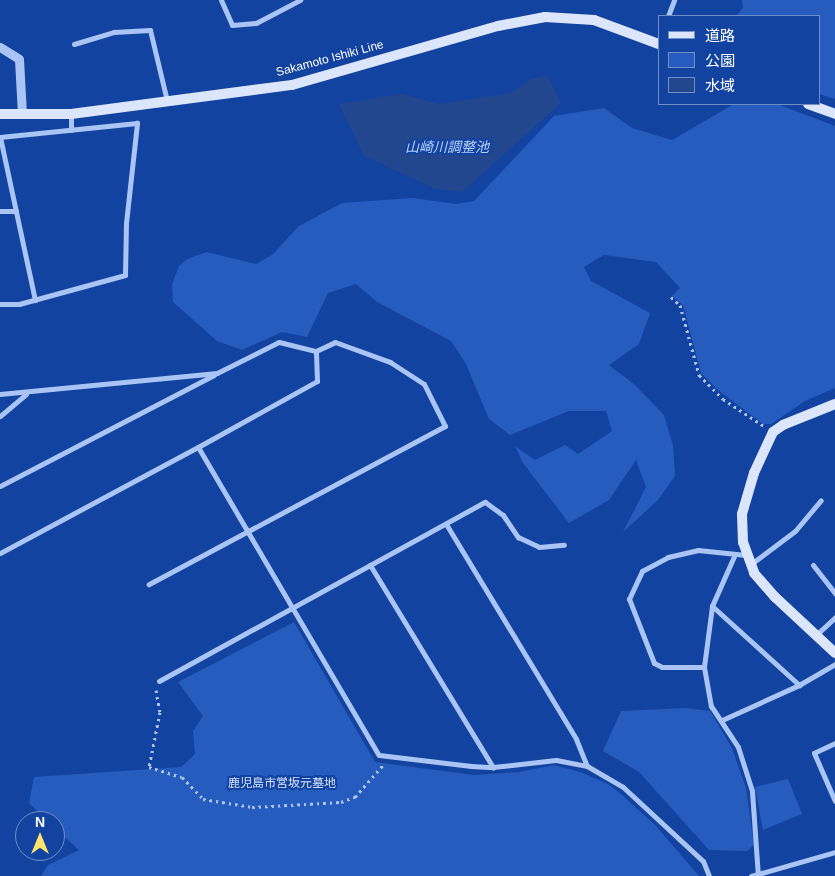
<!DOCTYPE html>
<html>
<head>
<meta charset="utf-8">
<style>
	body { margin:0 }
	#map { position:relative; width:835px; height:876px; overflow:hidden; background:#1243a0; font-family:Arial,"Noto Sans JP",sans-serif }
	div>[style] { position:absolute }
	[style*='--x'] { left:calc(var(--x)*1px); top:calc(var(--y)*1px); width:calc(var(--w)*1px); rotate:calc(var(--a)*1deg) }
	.green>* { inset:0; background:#255cbe }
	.water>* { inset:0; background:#23478e }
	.path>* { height:3px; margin-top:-1.5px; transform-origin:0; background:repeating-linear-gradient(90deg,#aac5f5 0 2.5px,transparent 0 6.5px) }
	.minor>* { height:5px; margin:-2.5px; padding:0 2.5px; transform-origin:2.5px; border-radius:2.5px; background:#aac5f5 }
	.tertiary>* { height:9px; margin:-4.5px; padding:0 4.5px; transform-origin:4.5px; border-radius:4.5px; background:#aac5f5 }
	.secondary>* { height:10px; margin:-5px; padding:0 5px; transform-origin:5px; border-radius:5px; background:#dbe6fd }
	span { translate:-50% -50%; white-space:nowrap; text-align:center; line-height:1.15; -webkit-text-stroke:4px #1243a0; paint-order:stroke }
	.street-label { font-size:12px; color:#fff }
	.park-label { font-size:12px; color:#d3e2fe }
	.water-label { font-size:14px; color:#b7d0fb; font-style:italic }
	.legend { position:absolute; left:658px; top:15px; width:162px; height:90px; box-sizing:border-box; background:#1243a0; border:1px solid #718ec6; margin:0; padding:6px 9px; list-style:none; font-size:15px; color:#fff }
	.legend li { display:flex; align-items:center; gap:10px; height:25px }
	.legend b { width:25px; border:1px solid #718ec6 }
	.north { position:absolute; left:15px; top:811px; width:50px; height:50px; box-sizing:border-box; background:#1243a0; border:1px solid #718ec6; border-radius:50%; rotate:0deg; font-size:14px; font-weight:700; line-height:20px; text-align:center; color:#fff }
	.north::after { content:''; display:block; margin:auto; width:18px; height:22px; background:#ffe36e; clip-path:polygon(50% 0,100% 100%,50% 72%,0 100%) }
</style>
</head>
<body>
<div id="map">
	<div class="green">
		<i style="clip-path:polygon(742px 0,835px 0,835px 99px,819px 94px,819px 16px,736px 16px,743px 8px)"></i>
		<i style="clip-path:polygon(734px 104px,777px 104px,835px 126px,835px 388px,805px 401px,771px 424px,763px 424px,718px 390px,701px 373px,683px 305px,672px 296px,680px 288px,656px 262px,604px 255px,584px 267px,591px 281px,650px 313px,639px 344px,609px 365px,635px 385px,664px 415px,673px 446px,675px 476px,658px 500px,623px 532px,646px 487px,636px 460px,609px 500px,569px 523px,523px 463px,515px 446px,535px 460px,565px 445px,578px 454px,612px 431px,606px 411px,569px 411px,510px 435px,489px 419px,466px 364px,451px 341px,377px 302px,356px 284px,328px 293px,307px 337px,282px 332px,242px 350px,217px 341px,173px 302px,172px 284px,179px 266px,187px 259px,207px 252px,256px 264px,272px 255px,299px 226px,342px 203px,413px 198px,456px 204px,474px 201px,554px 116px,604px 108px,632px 128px,672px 140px)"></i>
		<i style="clip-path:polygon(294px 622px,375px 762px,474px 775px,519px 772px,554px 765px,580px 772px,608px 784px,622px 795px,655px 825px,699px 876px,41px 876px,48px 865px,79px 850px,55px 828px,55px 821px,48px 821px,29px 803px,34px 777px,181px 767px,195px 754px,193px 731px,203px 716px,178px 682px)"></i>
		<i style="clip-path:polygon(685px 708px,710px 711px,732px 748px,746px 788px,754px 845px,747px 851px,709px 850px,639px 772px,603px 751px,621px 711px)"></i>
		<i style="clip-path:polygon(788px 779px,802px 814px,763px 830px,755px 787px)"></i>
	</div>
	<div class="water">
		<i style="clip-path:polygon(547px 75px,561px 103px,462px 192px,436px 189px,364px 156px,339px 104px,402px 94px,438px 104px,510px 93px,532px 79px)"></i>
	</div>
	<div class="path">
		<i style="--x:671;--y:297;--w:12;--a:42"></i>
		<i style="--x:680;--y:305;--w:73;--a:74.8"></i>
		<i style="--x:699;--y:375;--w:34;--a:45"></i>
		<i style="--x:723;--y:399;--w:49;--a:33.4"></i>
		<i style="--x:156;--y:690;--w:22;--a:80"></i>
		<i style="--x:160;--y:712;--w:56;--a:101.3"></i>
		<i style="--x:149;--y:767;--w:34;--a:17"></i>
		<i style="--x:182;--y:777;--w:30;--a:46"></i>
		<i style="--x:203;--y:799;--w:50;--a:9.3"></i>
		<i style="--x:252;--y:807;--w:89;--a:-3.2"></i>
		<i style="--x:341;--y:802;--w:15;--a:-20"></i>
		<i style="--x:355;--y:797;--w:43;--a:-48.8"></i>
	</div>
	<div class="minor">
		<i style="--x:221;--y:0;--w:27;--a:66"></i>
		<i style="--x:232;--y:25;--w:24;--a:-5"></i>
		<i style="--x:256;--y:23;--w:50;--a:-27.6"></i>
		<i style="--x:668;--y:16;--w:17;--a:-69"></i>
		<i style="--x:74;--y:44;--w:42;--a:-16.7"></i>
		<i style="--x:114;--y:32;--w:36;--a:-3"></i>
		<i style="--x:150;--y:30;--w:73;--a:76.5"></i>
		<i style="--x:71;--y:130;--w:16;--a:-90"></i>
		<i style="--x:0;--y:211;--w:16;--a:0"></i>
		<i style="--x:0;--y:304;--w:19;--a:0"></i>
		<i style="--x:19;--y:304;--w:110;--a:-15.3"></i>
		<i style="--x:125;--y:275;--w:52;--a:-88.9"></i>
		<i style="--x:126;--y:223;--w:101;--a:-83.7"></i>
		<i style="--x:137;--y:123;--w:138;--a:174.2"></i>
		<i style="--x:0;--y:137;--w:167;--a:77.9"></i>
		<i style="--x:0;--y:394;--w:218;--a:-5.5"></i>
		<i style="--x:217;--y:373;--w:69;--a:-26.6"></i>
		<i style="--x:279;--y:342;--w:38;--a:14"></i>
		<i style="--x:316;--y:351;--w:21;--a:-25"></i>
		<i style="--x:335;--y:342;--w:59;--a:20"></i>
		<i style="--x:390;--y:362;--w:40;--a:32.9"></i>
		<i style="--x:424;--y:384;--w:47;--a:63.4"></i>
		<i style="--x:445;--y:426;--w:336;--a:151.9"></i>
		<i style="--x:0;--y:416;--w:34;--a:-40"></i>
		<i style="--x:198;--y:447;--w:136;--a:-29"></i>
		<i style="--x:317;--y:381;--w:30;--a:-92"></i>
		<i style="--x:0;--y:486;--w:241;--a:-27.4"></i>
		<i style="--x:446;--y:524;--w:251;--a:58.8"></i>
		<i style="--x:576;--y:739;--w:29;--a:68"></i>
		<i style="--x:0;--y:553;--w:225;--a:-28.2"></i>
		<i style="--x:198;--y:447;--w:357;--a:59.6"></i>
		<i style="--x:379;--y:755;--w:93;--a:6.8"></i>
		<i style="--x:471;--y:766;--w:22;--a:3"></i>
		<i style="--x:493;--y:767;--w:63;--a:-6.3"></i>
		<i style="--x:556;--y:760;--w:32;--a:11"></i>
		<i style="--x:587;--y:766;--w:42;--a:30.3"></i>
		<i style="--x:623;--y:787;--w:109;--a:42.8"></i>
		<i style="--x:703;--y:861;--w:16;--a:68"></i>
		<i style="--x:735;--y:554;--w:57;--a:113.9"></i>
		<i style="--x:712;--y:606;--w:62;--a:97.5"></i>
		<i style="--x:704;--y:667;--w:40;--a:80"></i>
		<i style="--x:711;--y:706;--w:49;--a:56.6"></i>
		<i style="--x:738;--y:747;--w:46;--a:72.3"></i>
		<i style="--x:752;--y:791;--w:85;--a:86"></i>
		<i style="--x:751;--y:564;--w:55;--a:-36.9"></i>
		<i style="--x:795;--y:531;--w:40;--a:-50"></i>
		<i style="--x:370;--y:565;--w:237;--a:58.7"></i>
		<i style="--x:813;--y:565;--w:36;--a:52"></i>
		<i style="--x:712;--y:606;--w:118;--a:42.2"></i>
		<i style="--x:816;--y:635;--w:26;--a:-43"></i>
		<i style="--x:704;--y:667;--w:42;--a:180"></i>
		<i style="--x:662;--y:667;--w:9;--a:-153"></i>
		<i style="--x:654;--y:663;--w:69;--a:-111.3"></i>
		<i style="--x:629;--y:599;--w:31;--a:-65"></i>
		<i style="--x:642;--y:571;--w:30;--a:-28"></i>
		<i style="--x:668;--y:557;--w:31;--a:-13"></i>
		<i style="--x:698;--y:550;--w:48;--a:5.9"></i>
		<i style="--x:159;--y:681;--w:372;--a:-28.8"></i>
		<i style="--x:485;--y:502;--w:22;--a:36"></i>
		<i style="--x:503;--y:515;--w:27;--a:56"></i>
		<i style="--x:518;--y:537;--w:23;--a:25"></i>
		<i style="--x:539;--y:547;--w:25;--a:-5"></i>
		<i style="--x:722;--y:720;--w:85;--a:-24.4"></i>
		<i style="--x:799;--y:685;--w:42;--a:-30.3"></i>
		<i style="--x:835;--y:743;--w:23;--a:155"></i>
		<i style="--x:814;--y:753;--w:52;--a:66.4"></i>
		<i style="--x:751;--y:876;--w:87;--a:-15.9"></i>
	</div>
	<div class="tertiary">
		<i style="--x:0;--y:47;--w:22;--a:32"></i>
		<i style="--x:19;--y:59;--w:55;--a:86.9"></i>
	</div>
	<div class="secondary">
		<i style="--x:808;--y:104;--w:29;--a:20"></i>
		<i style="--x:0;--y:114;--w:71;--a:0"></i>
		<i style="--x:71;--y:114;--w:223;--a:-7.5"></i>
		<i style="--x:292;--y:85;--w:214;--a:-16"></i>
		<i style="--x:498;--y:26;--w:48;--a:-10.8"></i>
		<i style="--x:545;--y:17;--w:49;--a:3.5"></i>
		<i style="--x:594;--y:20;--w:69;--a:20.3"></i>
		<i style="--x:835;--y:404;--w:56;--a:158"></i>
		<i style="--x:783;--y:425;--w:12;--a:145"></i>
		<i style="--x:773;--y:432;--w:45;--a:114.9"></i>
		<i style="--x:754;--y:473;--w:43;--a:106.3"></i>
		<i style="--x:742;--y:514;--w:28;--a:88"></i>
		<i style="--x:743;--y:542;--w:33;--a:70"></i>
		<i style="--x:754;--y:573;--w:32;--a:49"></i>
		<i style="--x:775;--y:597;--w:82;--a:43"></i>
	</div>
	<div class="street-label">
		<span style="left:330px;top:59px;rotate:-15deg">Sakamoto Ishiki Line</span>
	</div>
	<div class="park-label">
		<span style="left:282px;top:784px">鹿児島市営坂元墓地</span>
	</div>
	<div class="water-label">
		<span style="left:447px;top:147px">山崎川調整池</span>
	</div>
	<ul class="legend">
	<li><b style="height:6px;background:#dbe6fd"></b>道路</li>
	<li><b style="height:14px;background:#255cbe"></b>公園</li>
	<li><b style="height:14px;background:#23478e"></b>水域</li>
	</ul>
	<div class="north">N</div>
</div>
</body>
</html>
